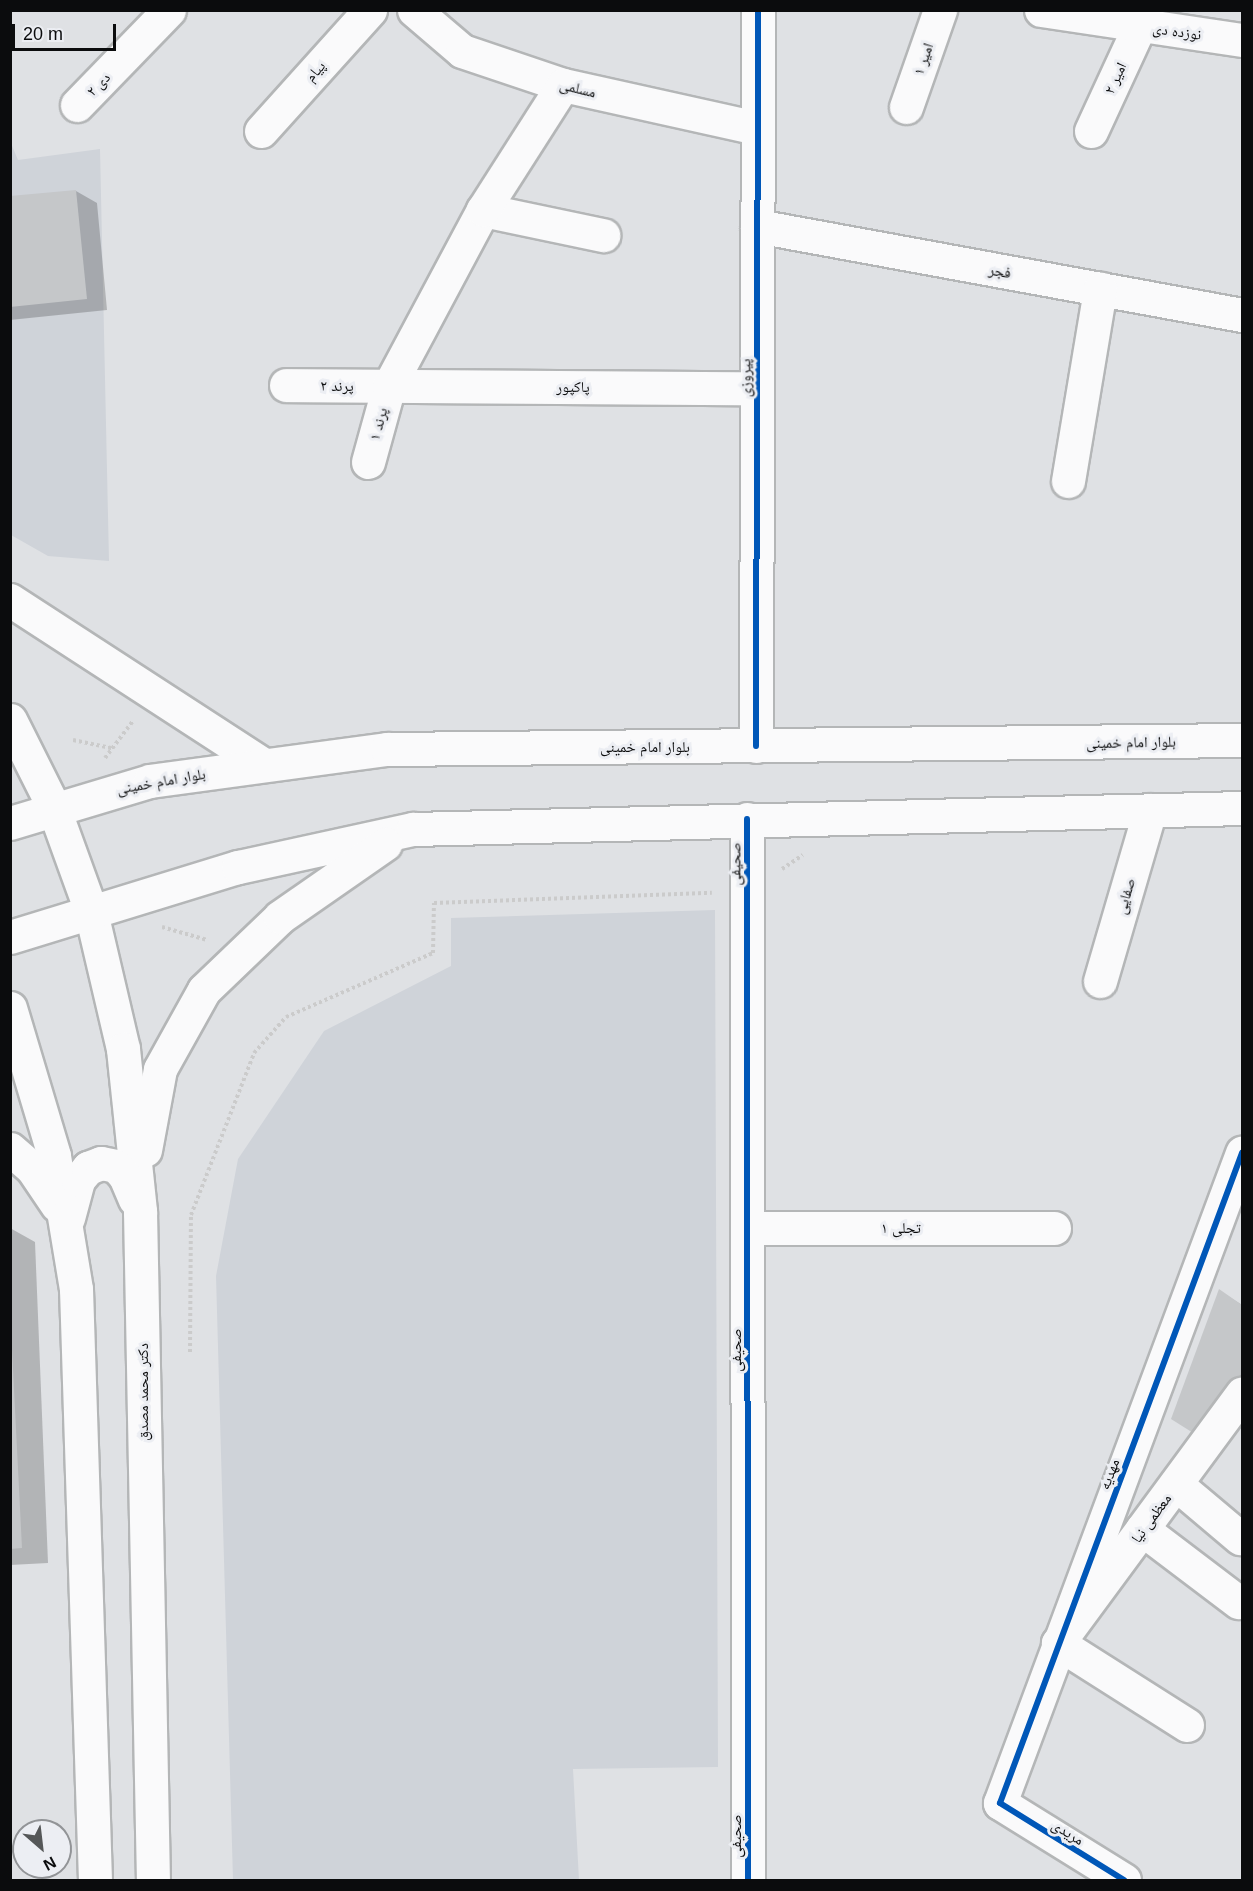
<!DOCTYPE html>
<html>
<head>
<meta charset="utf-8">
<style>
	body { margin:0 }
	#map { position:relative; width:1253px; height:1891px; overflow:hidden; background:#dfe1e4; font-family:Helvetica,"Noto Naskh Arabic",sans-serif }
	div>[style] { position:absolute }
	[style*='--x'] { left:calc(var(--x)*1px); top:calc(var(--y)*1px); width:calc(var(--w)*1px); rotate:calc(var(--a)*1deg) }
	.built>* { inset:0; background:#cfd3d9 }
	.shadow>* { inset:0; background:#0003 }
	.building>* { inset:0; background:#c5c7c9 }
	.path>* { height:4px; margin-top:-2px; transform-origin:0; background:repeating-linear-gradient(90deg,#cbcbcb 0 3px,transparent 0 6px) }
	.roads { filter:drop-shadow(2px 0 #b4b6b7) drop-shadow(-2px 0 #b4b6b7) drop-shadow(0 2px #b4b6b7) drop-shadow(0 -2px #b4b6b7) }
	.minor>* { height:33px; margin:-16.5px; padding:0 16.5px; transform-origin:16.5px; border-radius:16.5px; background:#fafafb }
	.tertiary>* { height:33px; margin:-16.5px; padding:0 16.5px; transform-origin:16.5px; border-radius:16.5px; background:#fafafb }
	.secondary>* { height:33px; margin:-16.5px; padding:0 16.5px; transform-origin:16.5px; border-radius:16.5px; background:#fafafb }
	.cycleway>* { height:6px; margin:-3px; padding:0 3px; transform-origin:3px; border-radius:3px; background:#0057b8 }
	span { translate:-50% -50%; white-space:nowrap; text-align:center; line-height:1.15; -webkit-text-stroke:6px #eceef3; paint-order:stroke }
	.street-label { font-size:15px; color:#0b0c0d }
	.frame { position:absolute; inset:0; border:12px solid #0b0c0d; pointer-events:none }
	.north { position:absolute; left:12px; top:1819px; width:60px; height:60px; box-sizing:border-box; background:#eceef3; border:2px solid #929497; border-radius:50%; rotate:152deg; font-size:16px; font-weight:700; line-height:24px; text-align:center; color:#0b0c0d }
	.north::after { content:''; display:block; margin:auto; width:21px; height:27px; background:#555758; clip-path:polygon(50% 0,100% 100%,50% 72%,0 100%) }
	.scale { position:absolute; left:12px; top:24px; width:104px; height:27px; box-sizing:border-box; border:3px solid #0b0c0d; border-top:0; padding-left:8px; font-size:18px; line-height:21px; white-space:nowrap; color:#0b0c0d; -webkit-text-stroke:4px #eceef3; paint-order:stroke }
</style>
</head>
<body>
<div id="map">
	<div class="built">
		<i style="clip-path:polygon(10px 141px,18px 160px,100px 149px,109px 561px,48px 556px,11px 535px)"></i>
		<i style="clip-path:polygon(715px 910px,718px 1767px,573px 1769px,579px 1880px,233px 1880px,216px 1276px,238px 1159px,324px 1031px,451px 966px,451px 918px)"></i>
	</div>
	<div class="shadow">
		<i style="clip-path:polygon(76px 191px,97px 203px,107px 310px,10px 320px,10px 197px)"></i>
		<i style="clip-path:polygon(10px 1228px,35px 1242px,48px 1563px,10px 1565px)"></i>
		<i style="clip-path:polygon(1220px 1291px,1242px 1305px,1242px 1401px)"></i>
	</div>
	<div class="building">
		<i style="clip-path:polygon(76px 190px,87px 299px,10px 307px,10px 196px)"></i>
		<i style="clip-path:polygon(1219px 1289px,1242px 1305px,1242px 1373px,1198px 1436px,1171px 1419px)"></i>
		<i style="clip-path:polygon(10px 1310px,22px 1548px,10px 1549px)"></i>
	</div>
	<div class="path">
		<i style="--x:73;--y:740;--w:40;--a:12"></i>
		<i style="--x:105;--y:758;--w:46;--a:-52.9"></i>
		<i style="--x:782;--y:869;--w:25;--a:-34"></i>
		<i style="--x:162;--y:927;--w:47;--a:16.1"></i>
		<i style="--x:190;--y:1352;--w:137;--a:-89.6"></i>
		<i style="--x:191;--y:1215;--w:174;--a:-68.7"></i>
		<i style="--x:254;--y:1053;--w:48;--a:-48.4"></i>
		<i style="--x:286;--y:1017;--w:160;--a:-23.5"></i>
		<i style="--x:433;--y:953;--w:50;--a:-88.9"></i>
		<i style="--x:434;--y:903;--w:278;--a:-2.1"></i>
	</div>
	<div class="roads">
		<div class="minor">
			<i style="--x:414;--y:10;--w:63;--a:40.5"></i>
			<i style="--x:462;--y:51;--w:107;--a:18.6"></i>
			<i style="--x:563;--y:85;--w:199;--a:12.5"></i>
			<i style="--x:77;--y:105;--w:132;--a:-45.9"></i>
			<i style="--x:906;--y:107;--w:103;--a:-70.7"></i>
			<i style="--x:261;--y:131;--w:163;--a:-48"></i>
			<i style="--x:1091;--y:131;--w:117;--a:-65.2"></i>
			<i style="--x:483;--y:210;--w:123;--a:11.8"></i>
			<i style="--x:757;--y:226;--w:493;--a:10.4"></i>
			<i style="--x:286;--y:385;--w:471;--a:0.4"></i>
			<i style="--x:368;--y:462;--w:79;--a:-74.6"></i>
			<i style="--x:389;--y:386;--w:200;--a:-61.9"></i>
			<i style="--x:483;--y:210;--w:148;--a:-57.4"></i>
			<i style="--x:1068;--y:481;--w:195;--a:-80.5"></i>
			<i style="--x:756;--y:746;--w:736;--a:-89.84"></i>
			<i style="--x:747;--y:819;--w:1061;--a:89.95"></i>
			<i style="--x:1100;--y:981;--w:178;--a:-73.7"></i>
			<i style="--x:748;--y:1228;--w:306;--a:0"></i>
			<i style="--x:1176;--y:1484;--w:84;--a:40.2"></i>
			<i style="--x:1142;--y:1529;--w:121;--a:37.2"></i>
			<i style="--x:1187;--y:1725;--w:153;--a:-147.6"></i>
			<i style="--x:1058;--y:1643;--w:310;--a:-53.6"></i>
		</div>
		<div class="tertiary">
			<i style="--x:1041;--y:10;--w:203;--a:8.5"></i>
			<i style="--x:1124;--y:1880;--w:146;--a:-148.2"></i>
			<i style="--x:1000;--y:1803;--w:694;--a:-69.58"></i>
		</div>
		<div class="secondary">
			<i style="--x:10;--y:600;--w:302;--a:33"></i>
			<i style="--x:10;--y:720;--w:96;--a:63.4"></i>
			<i style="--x:53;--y:806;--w:109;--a:70.1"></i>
			<i style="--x:90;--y:908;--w:145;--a:76.8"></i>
			<i style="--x:123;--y:1049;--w:163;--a:84"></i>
			<i style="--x:140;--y:1211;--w:669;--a:88.89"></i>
			<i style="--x:10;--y:823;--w:146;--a:-16.7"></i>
			<i style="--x:150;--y:781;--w:239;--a:-7.7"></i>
			<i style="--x:387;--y:749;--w:855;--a:-0.6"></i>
			<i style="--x:10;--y:937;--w:239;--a:-17.1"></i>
			<i style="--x:238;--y:867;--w:179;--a:-12.3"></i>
			<i style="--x:413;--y:829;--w:829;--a:-1.45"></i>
			<i style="--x:10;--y:1008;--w:154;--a:73.4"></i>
			<i style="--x:54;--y:1156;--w:135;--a:80.6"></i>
			<i style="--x:76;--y:1289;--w:591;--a:88.16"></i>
			<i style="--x:10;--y:1149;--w:29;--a:41"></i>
			<i style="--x:32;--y:1168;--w:45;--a:56"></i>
			<i style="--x:145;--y:1150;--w:82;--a:-79.5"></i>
			<i style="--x:160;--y:1069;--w:90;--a:-60.9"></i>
			<i style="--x:204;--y:990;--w:105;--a:-43.8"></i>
			<i style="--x:280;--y:917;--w:128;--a:-34.8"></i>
			<i style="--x:68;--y:1218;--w:39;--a:-75"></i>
			<i style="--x:78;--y:1180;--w:16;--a:-50"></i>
			<i style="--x:88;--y:1168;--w:14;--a:-21"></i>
			<i style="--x:101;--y:1163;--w:15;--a:11"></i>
			<i style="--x:116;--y:1166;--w:13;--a:48"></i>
			<i style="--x:125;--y:1176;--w:25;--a:67"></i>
		</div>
	</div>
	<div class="cycleway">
		<i style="--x:756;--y:746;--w:736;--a:-89.84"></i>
		<i style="--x:747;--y:819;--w:1061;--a:89.95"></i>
		<i style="--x:1124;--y:1880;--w:146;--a:-148.2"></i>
		<i style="--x:1000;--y:1803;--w:694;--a:-69.58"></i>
	</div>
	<div class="street-label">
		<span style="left:1177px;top:31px;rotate:8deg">نوزده دی</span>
		<span style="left:923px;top:59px;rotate:-71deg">امیر ۱</span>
		<span style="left:315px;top:71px;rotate:-48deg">پیام</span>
		<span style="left:1115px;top:78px;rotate:-65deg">امیر ۲</span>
		<span style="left:98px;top:84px;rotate:-46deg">دی ۲</span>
		<span style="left:578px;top:88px;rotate:14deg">مسلمی</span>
		<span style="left:1000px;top:271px;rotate:10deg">فجر</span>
		<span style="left:745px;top:378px;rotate:-90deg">پیروزی</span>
		<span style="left:337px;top:386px">پرند ۲</span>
		<span style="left:573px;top:387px">پاکپور</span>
		<span style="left:378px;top:424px;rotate:-75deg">پرند ۱</span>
		<span style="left:1131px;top:742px;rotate:-1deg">بلوار امام خمینی</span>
		<span style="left:645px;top:747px">بلوار امام خمینی</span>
		<span style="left:161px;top:781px;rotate:-10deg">بلوار امام خمینی</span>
		<span style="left:735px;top:864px;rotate:-90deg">صحیفی</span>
		<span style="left:1125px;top:896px;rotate:-74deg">صفایی</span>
		<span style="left:901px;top:1228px">تجلی ١</span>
		<span style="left:736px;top:1350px;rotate:-90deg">صحیفی</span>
		<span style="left:143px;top:1392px;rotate:-90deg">دکتر محمد مصدق</span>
		<span style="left:1109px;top:1474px;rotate:-69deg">مهدیه</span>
		<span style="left:1151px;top:1518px;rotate:-54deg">معظمی نیا</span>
		<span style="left:1068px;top:1832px;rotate:32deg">مریدی</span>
		<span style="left:736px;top:1836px;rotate:-90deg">صحیفی</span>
	</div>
	<div class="frame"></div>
	<div class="north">N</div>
	<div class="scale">20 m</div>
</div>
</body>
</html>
